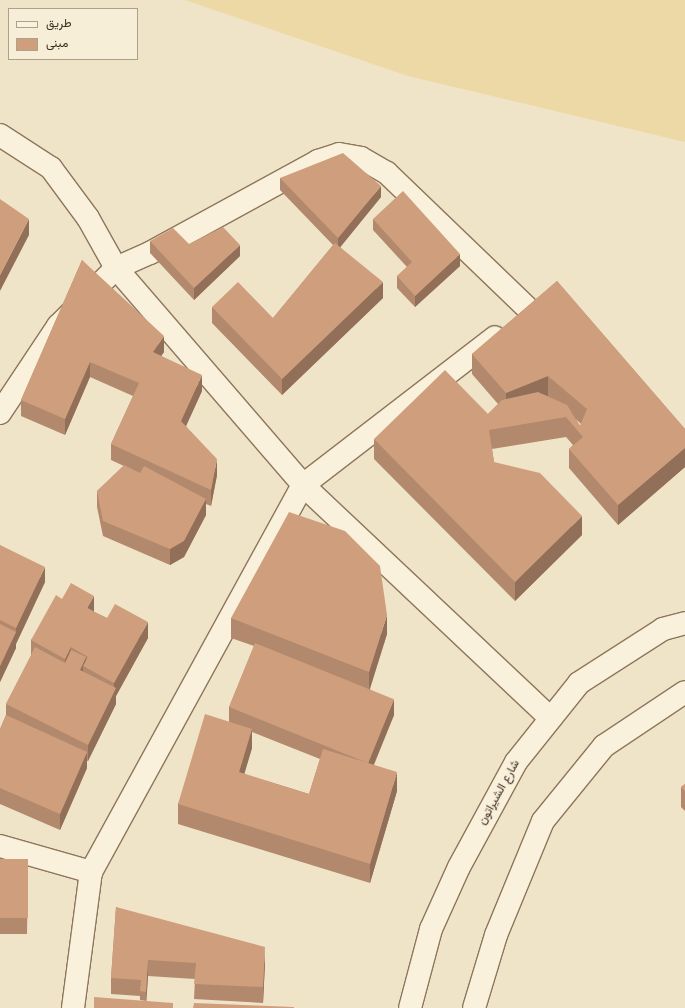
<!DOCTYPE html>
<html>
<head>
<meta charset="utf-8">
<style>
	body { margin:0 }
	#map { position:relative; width:685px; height:1008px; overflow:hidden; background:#f0e4c8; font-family:Georgia,Vazirmatn,serif }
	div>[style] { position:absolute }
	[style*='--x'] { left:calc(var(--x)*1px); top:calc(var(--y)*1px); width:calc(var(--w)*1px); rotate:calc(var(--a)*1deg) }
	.sand>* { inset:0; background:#ecd9a5 }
	.roads { filter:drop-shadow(1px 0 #8d765c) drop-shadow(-1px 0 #8d765c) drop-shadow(0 1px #8d765c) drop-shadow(0 -1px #8d765c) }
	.minor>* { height:22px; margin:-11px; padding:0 11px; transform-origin:11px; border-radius:11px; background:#faf1dc }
	.wall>* { inset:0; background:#b2896c }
	.shaded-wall>* { inset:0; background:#916f58 }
	.building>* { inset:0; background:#cf9f7d; transform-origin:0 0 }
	span { translate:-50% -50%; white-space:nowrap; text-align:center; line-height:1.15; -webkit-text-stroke:3px #f7eed8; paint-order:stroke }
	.street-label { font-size:12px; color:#3d2e20 }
	.legend { position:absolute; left:8px; top:8px; width:130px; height:52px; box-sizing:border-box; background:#f7eed8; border:1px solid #ada18e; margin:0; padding:5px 7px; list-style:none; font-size:12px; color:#3d2e20 }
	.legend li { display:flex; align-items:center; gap:8px; height:20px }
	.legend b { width:20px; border:1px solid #ada18e }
</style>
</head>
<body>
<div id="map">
	<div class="sand">
		<i style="clip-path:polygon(185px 0,685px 0,685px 142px,408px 76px)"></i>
	</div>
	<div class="roads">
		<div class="minor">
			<i style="--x:0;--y:135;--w:61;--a:32.9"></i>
			<i style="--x:51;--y:168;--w:62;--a:53.5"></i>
			<i style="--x:88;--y:218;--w:57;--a:60.8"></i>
			<i style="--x:116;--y:268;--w:286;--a:49.2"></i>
			<i style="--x:303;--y:485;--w:340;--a:43.3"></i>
			<i style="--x:0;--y:413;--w:105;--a:-56.3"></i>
			<i style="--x:58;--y:326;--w:82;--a:-45"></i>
			<i style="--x:116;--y:268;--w:37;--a:-24"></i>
			<i style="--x:150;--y:253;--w:192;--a:-28.7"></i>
			<i style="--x:318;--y:161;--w:22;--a:-18"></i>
			<i style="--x:339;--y:154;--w:22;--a:10"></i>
			<i style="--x:361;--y:158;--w:30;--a:30"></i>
			<i style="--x:387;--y:173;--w:223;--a:43.9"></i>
			<i style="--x:0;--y:846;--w:95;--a:15.9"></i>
			<i style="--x:73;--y:1008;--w:137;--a:-82.5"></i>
			<i style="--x:91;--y:872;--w:441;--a:-61.3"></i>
			<i style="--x:303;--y:485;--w:242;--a:-37.6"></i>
			<i style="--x:410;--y:1008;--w:82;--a:-75.1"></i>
			<i style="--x:431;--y:929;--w:68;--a:-65.7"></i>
			<i style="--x:459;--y:867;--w:119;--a:-61.5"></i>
			<i style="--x:516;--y:762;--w:101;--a:-51.4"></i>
			<i style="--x:579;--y:683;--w:100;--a:-32.7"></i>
			<i style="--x:663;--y:629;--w:23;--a:-15"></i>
			<i style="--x:474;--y:1008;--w:76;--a:-73.2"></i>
			<i style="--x:496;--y:935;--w:123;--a:-67.6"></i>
			<i style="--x:543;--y:821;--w:97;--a:-50.9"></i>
			<i style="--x:604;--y:746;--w:97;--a:-33.7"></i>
		</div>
	</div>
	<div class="wall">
		<i style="clip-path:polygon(280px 178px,381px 197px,340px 247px,383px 298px,282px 395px,212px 323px,212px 307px,273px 318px,333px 245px,280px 190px)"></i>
		<i style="clip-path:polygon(373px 219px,460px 266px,415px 307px,397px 288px,397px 276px,407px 267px,373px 230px)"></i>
		<i style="clip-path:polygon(150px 241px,189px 244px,240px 256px,194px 300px,150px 253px)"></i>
		<i style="clip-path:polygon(82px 260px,164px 352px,161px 356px,202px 391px,186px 426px,217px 475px,211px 506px,206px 504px,206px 515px,184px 557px,170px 565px,103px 536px,97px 507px,97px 491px,124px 466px,111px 460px,111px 444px,133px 396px,90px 377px,65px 435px,21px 416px,21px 400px)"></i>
		<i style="clip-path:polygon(evenodd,557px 281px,685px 429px,685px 467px,618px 525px,569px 468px,569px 449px,573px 445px,566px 437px,492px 449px,494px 462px,582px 535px,515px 601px,374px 459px,374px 439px,488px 414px,498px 404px,472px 374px,472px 354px,557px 281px,576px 419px,581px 424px,580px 426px,576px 419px)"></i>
		<i style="clip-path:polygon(0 545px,45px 582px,16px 644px,16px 648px,0 682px)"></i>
		<i style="clip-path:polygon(62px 599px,94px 612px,107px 618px,148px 638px,116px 696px,116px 704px,88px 761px,87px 761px,87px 768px,60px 830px,0 804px,0 729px,6px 715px,6px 704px,31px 656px,31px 640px)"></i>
		<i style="clip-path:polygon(evenodd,231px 618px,387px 634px,370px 689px,394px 715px,374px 765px,397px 791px,370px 883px,178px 824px,178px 804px,229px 722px,229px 707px,254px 646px,231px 638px,231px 618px,252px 732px,320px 759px,309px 794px,244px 774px,252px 748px,252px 732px)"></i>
		<i style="clip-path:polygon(685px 784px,685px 811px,681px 807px,681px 787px)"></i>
		<i style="clip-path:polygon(0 859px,28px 875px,27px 934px,0 934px)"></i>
		<i style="clip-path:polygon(116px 907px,265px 963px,263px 1003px,194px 999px,195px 979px,148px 976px,146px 1001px,140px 1000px,140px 996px,111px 994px,111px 978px)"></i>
	</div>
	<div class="shaded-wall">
		<i style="clip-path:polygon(381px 186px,381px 197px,338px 250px,338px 238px)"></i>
		<i style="clip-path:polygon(29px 219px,29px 235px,0 291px,0 275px)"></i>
		<i style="clip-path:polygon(240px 245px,240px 256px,194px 300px,194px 288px)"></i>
		<i style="clip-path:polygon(460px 254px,460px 266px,415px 307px,415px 296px)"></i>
		<i style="clip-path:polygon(383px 282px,383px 298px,282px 395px,282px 379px)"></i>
		<i style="clip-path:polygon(164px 336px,164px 352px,153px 368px,153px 352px)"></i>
		<i style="clip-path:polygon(90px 362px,90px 377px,65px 435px,65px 419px)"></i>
		<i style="clip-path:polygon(202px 375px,202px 391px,181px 437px,181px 421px)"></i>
		<i style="clip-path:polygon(548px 376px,548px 396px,506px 412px,506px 393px)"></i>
		<i style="clip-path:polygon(685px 448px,685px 467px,618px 525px,618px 505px)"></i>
		<i style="clip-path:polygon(217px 459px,217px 475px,211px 506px,211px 490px)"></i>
		<i style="clip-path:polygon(206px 499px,206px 515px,184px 557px,170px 565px,170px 549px)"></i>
		<i style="clip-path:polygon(582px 516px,582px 535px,515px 601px,515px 582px)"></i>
		<i style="clip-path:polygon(45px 567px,45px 582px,16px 644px,16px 628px)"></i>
		<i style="clip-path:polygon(94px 596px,94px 612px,87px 608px)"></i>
		<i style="clip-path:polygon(387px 615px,387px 634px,369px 691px,369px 672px)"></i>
		<i style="clip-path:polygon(148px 622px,148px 638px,116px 696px,116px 704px,88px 761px,88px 745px,114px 692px,114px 683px)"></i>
		<i style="clip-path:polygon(16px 632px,16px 648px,0 682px,0 666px)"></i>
		<i style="clip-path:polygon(71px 647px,71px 663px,65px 674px,65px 659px)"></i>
		<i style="clip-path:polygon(86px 657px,86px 668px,83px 666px,83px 679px,80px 670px)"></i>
		<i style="clip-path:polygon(394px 699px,394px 715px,368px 778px,368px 762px)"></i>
		<i style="clip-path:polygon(252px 729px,252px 748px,239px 792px,239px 772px)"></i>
		<i style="clip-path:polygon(87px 752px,87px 768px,60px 830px,60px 814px)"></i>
		<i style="clip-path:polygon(397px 772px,397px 791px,370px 883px,370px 864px)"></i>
		<i style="clip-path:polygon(265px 947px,265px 963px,263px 1003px,263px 987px)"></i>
		<i style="clip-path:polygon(148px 960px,148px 976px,146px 1007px,146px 992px)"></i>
	</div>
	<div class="building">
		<i style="clip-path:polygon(343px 153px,381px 186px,338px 238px,280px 178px)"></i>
		<i style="clip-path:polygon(403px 191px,460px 254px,415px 296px,397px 276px,412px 262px,373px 219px)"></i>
		<i style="clip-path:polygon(0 199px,29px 219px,0 275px)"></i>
		<i style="clip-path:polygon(223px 227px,240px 245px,194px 288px,150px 241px,173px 228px,189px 244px)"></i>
		<i style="clip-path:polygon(335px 243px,383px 282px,282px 379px,212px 307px,238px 282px,273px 318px)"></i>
		<i style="clip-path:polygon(82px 260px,164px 336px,153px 352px,202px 375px,181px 421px,217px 459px,211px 490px,111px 444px,139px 383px,90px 362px,65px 419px,21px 400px)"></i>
		<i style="clip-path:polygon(557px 281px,685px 429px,685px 448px,618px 505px,569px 449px,583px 437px,566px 417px,489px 430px,494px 462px,540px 473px,582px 516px,515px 582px,374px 439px,445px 370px,488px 414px,502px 400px,538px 392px,567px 405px,580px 426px,587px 409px,548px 376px,506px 393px,472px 354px)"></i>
		<i style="clip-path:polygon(124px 465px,140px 473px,144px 466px,206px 499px,184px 541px,170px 549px,103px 521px,97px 491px)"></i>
		<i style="clip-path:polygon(289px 512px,345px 531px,380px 566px,387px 615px,369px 672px,231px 618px)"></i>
		<i style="clip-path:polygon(0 545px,45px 567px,16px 628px,0 620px)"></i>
		<i style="clip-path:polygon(71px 583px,94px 596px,87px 608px,107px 618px,115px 604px,148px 622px,114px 683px,83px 666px,88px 657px,71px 647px,65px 659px,31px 640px,56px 595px,62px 599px)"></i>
		<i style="clip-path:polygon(0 624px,16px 632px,0 666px)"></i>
		<i style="left:255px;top:643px;width:150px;height:69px;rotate:22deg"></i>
		<i style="clip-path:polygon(35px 647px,65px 663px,71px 650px,86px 657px,80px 670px,116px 688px,88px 745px,6px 704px)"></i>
		<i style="clip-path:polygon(205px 714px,252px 729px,239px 772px,309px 794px,323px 749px,397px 772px,370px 864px,178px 804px)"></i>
		<i style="clip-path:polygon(6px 715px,87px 752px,60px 814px,0 788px,0 729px)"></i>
		<i style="clip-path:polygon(685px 784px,685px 791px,681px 787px)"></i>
		<i style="left:0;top:859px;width:28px;height:59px"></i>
		<i style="clip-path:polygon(116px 907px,265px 947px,263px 987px,194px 984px,196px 963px,148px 960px,146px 992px,140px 991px,141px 980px,111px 978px)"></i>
		<i style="clip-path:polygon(94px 997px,173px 1003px,173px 1008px,94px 1008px)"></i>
		<i style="clip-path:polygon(194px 1003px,294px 1007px,294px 1008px,193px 1008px)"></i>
	</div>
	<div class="street-label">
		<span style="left:500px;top:793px;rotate:-61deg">شارع الشيراتون</span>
	</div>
	<ul class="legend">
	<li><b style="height:5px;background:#faf1dc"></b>طريق</li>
	<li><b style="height:11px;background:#cf9f7d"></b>مبنى</li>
	</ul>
</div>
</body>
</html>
